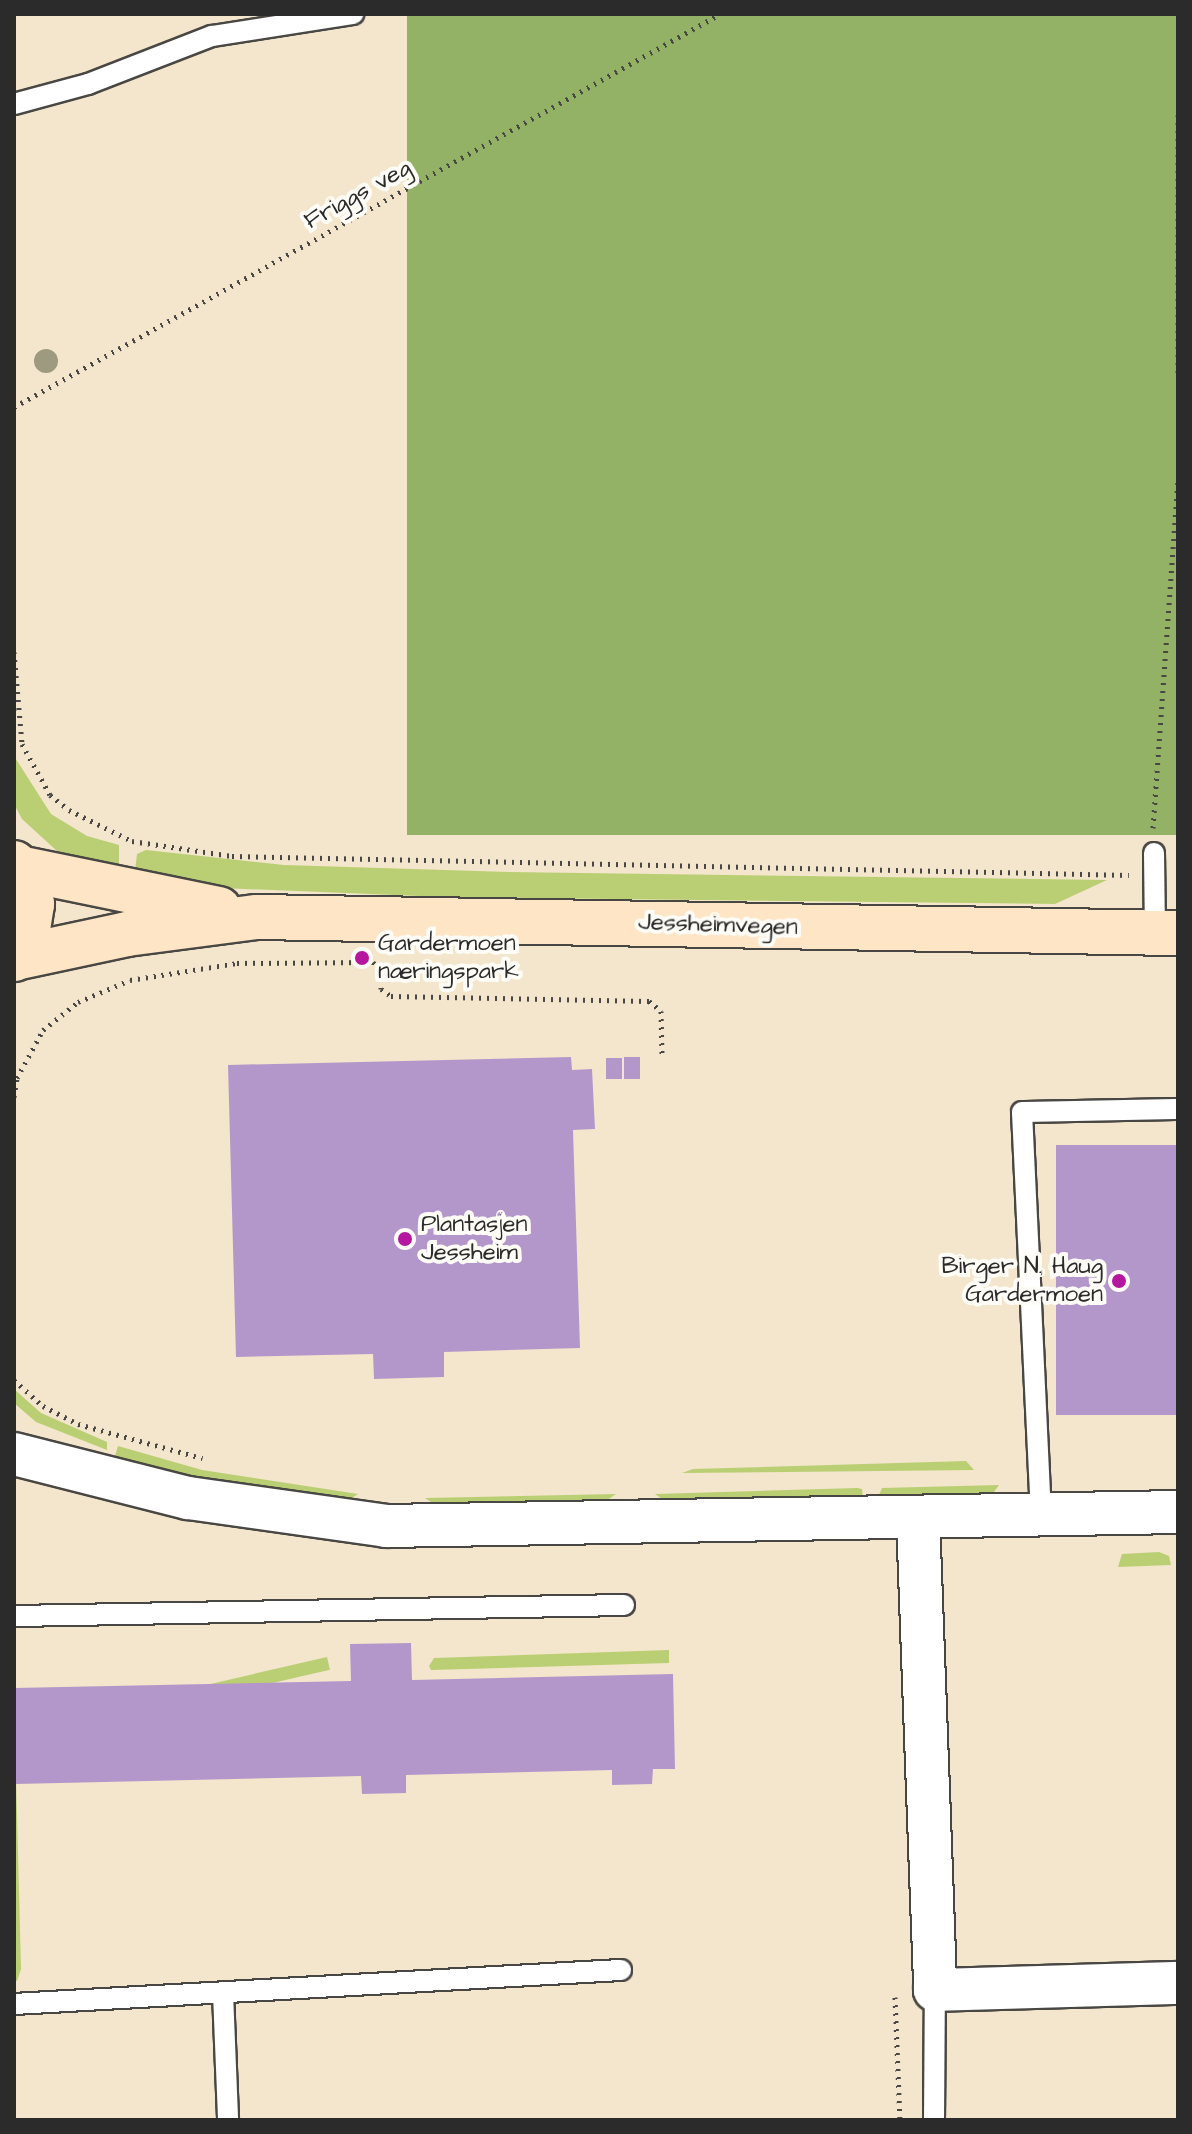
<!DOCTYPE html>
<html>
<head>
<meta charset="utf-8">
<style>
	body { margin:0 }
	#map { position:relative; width:1192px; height:2134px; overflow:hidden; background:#f3e6cc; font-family:"Architects Daughter",sans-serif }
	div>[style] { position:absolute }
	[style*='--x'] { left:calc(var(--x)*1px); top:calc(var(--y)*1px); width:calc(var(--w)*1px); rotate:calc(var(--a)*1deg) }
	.green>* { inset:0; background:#bacf73; transform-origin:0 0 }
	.forest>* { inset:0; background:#93b265; transform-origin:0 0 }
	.building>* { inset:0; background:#b497ca; transform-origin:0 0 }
	.path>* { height:5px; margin-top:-2.5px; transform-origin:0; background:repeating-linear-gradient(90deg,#494743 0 2px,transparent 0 8px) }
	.roads { filter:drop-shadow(2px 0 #494743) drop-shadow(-2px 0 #494743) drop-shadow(0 2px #494743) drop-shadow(0 -2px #494743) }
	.lane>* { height:20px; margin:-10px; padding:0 10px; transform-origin:10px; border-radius:10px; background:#fff }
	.street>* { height:42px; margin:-21px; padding:0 21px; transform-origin:21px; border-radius:21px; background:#fff }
	.secondary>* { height:44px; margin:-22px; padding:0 22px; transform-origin:22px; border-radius:22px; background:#fde5c5 }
	.trees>* { width:24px; height:24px; margin:-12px; border-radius:50%; background:#9d9a80 }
	.dots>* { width:22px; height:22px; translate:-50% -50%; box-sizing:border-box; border:4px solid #fdfcf7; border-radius:50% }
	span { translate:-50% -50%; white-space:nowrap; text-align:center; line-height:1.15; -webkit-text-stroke:8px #fdfcf7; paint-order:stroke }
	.street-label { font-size:24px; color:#2b2b2b }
	.poi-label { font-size:24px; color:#2b2b2b }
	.left { translate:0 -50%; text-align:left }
	.right { translate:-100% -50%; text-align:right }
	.frame { position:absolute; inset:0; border:16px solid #2b2b2b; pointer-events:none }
</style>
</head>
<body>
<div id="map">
	<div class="green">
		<i style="clip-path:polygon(14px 756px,51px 814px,87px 836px,119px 845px,119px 873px,57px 851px,22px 819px,14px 804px)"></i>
		<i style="clip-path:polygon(146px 850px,284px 865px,509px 872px,1107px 880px,1055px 904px,444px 897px,222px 888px,135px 871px,137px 854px)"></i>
		<i style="clip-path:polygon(14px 1389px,41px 1413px,107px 1442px,107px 1450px,36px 1422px,14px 1403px)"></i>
		<i style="clip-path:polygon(118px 1446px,202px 1470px,358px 1494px,349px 1500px,200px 1480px,115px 1456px)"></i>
		<i style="clip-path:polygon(966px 1461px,974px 1470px,682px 1473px,693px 1469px)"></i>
		<i style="clip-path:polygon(999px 1485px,991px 1496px,879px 1495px,882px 1488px)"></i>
		<i style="clip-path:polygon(857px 1488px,862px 1489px,863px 1498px,668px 1503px,655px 1494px)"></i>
		<i style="clip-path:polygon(616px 1494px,600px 1505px,437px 1506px,425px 1498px)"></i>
		<i style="clip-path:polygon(1159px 1552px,1169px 1556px,1171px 1565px,1118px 1567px,1122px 1554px)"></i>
		<i style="clip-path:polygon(669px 1650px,669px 1663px,431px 1670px,429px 1666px,434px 1658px)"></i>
		<i style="left:327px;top:1657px;width:13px;height:313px;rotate:77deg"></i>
		<i style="clip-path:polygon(14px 1699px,21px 1969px,17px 1981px,14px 1981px)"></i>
	</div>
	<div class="forest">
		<i style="left:407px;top:14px;width:771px;height:821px"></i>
	</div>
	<div class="building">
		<i style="clip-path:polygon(571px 1057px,572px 1070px,592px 1069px,595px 1129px,573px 1130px,580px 1348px,444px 1352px,444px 1377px,374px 1379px,373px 1354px,236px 1357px,228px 1065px)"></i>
		<i style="left:640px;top:1057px;width:22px;height:16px;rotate:90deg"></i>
		<i style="left:606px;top:1058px;width:16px;height:21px"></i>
		<i style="left:1178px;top:1145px;width:270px;height:122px;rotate:90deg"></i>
		<i style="clip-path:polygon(411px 1643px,412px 1680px,673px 1674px,675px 1769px,653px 1769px,652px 1784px,612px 1785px,612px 1770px,406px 1775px,406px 1793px,362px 1794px,361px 1776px,16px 1784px,14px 1688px,351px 1681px,350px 1644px)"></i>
	</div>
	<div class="path">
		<i style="--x:1178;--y:115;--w:261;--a:90"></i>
		<i style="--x:14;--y:407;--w:808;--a:-29.1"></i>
		<i style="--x:14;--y:652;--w:92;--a:85"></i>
		<i style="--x:22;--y:744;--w:58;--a:61.2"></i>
		<i style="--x:50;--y:795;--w:24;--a:38"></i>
		<i style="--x:69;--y:810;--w:70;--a:26.2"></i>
		<i style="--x:132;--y:841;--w:101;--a:8.5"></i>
		<i style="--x:232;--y:856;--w:897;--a:1.21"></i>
		<i style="--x:1153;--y:828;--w:351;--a:-85.9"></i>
		<i style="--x:14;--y:1097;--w:19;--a:-81"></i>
		<i style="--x:17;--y:1078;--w:55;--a:-61.6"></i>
		<i style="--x:43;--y:1030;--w:45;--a:-38.7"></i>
		<i style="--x:78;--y:1002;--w:56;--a:-22.9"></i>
		<i style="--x:130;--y:980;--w:108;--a:-9"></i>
		<i style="--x:237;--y:963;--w:136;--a:-0.4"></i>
		<i style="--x:373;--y:962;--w:13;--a:51"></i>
		<i style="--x:381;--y:972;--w:17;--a:90"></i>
		<i style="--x:381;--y:989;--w:12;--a:35"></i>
		<i style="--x:391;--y:996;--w:258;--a:1.1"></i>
		<i style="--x:649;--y:1001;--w:16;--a:40"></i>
		<i style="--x:661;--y:1011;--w:45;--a:88.7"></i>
		<i style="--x:14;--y:1380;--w:39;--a:42"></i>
		<i style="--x:43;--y:1406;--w:39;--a:27"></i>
		<i style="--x:78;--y:1424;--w:129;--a:15.3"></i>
		<i style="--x:895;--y:1997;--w:123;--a:87.7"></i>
	</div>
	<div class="roads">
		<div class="lane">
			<i style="--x:14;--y:104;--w:77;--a:-15.1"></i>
			<i style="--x:88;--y:84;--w:133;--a:-21.2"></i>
			<i style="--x:212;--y:36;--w:143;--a:-8.9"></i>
			<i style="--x:1154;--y:853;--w:79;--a:89.3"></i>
			<i style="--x:1041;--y:1515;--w:403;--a:-92.7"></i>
			<i style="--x:1022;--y:1112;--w:156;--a:-1.1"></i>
			<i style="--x:14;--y:1616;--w:610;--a:-1.03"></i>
			<i style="--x:223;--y:1993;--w:127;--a:87.7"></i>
			<i style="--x:14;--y:2004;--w:608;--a:-3.21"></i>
			<i style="--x:934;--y:2120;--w:130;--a:-89.6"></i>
		</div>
		<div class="street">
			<i style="--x:14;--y:1454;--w:179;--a:14.2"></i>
			<i style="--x:188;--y:1498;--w:200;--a:8"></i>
			<i style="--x:386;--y:1526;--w:792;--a:-1.01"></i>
			<i style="--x:918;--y:1518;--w:472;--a:87.9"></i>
			<i style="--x:935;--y:1990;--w:243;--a:-1.7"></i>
		</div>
		<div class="secondary">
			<i style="--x:14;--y:863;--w:45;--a:66.3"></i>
			<i style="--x:32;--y:904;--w:38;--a:99"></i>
			<i style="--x:26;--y:942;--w:21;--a:125"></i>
			<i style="--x:19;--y:868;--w:204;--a:11.6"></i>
			<i style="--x:15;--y:958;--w:115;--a:-12.1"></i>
			<i style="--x:127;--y:934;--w:131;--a:-7.5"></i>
			<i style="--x:257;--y:917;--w:921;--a:1"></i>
		</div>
	</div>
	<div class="trees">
		<i style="left:46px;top:361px"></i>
	</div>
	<div class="dots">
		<i style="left:362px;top:958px;background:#b5179e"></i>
		<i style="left:405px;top:1239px;background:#b5179e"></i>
		<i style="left:1119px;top:1281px;background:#b5179e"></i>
	</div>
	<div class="street-label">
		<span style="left:358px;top:195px;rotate:-29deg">Friggs veg</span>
		<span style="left:718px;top:925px;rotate:2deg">Jessheimvegen</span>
	</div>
	<div class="poi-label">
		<span class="left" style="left:378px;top:958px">Gardermoen<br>næringspark</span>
		<span class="left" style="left:421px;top:1239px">Plantasjen<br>Jessheim</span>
		<span class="right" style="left:1103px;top:1281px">Birger N. Haug<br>Gardermoen</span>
	</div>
	<div class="frame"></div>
</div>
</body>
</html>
